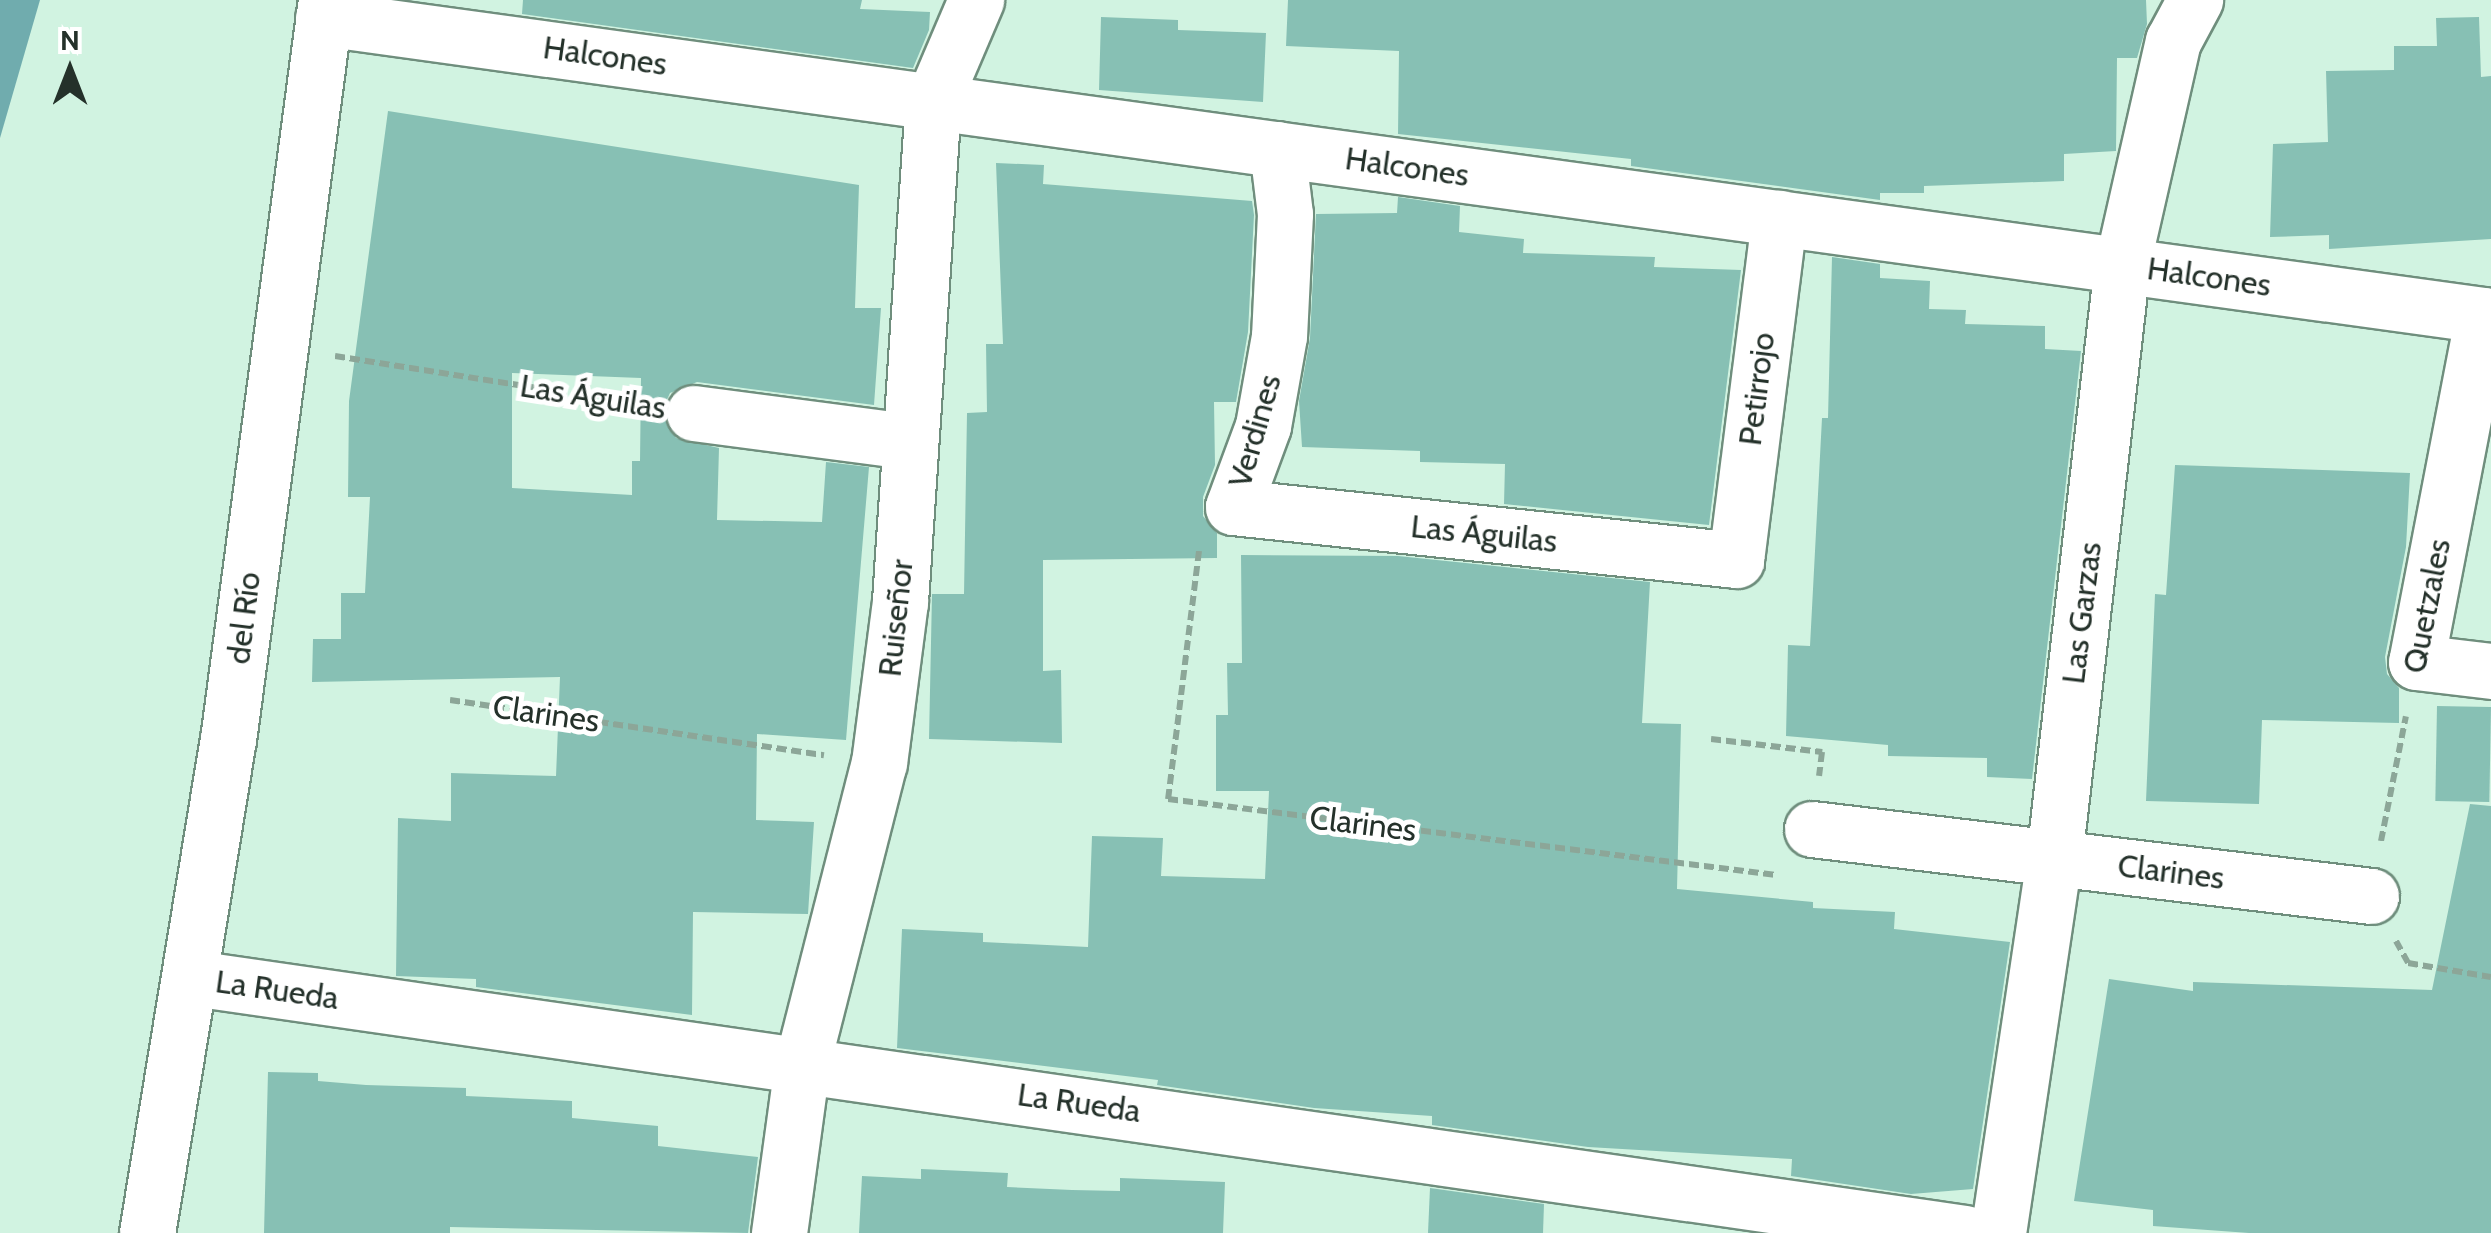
<!DOCTYPE html>
<html>
<head>
<meta charset="utf-8">
<style>
	body { margin:0 }
	#map { position:relative; width:2491px; height:1233px; overflow:hidden; background:#d1f3e1; font-family:Cabin,sans-serif }
	div>[style] { position:absolute }
	[style*='--x'] { left:calc(var(--x)*1px); top:calc(var(--y)*1px); width:calc(var(--w)*1px); rotate:calc(var(--a)*1deg) }
	.water>* { inset:0; background:#70acae }
	.building>* { inset:0; background:#87c0b4; transform-origin:0 0 }
	.path>* { height:6px; margin-top:-3px; transform-origin:0; background:repeating-linear-gradient(90deg,#8ca698 0 10px,transparent 0 15px) }
	.roads { filter:drop-shadow(2px 0 #6f8e7d) drop-shadow(-2px 0 #6f8e7d) drop-shadow(0 2px #6f8e7d) drop-shadow(0 -2px #6f8e7d) }
	.street>* { height:55px; margin:-27.5px; padding:0 27.5px; transform-origin:27.5px; border-radius:27.5px; background:#fff }
	span { translate:-50% -50%; white-space:nowrap; text-align:center; line-height:1.15; -webkit-text-stroke:10px #fff; paint-order:stroke }
	.street-label { font-size:32px; color:#24312a }
	.north { position:absolute; left:20px; top:20px; width:100px; height:100px; -webkit-text-stroke:8px #fff; paint-order:stroke; rotate:0deg; font-size:28px; font-weight:700; line-height:40px; text-align:center; color:#24312a }
	.north::after { content:''; display:block; margin:auto; width:35px; height:45px; background:#24312a; clip-path:polygon(50% 0,100% 100%,50% 72%,0 100%) }
</style>
</head>
<body>
<div id="map">
	<div class="water">
		<i style="clip-path:polygon(0 0,40px 0,0 138px)"></i>
	</div>
	<div class="building">
		<i style="clip-path:polygon(523px 0,862px 0,860px 9px,930px 12px,929px 30px,913px 68px,522px 14px)"></i>
		<i style="clip-path:polygon(1288px 0,2146px 0,2147px 24px,2137px 58px,2117px 58px,2116px 151px,2064px 154px,2064px 181px,1924px 186px,1924px 193px,1880px 193px,1880px 200px,1631px 166px,1631px 159px,1398px 134px,1399px 51px,1286px 46px)"></i>
		<i style="clip-path:polygon(1101px 17px,1178px 20px,1178px 30px,1266px 33px,1263px 102px,1099px 90px)"></i>
		<i style="clip-path:polygon(2479px 17px,2481px 77px,2491px 76px,2491px 239px,2329px 249px,2329px 235px,2270px 237px,2273px 144px,2328px 142px,2326px 71px,2394px 70px,2394px 46px,2437px 46px,2436px 18px)"></i>
		<i style="clip-path:polygon(evenodd,388px 111px,859px 185px,855px 308px,881px 308px,874px 405px,697px 382px,670px 393px,663px 408px,676px 438px,719px 448px,717px 520px,822px 522px,826px 462px,869px 467px,846px 740px,757px 734px,756px 820px,814px 822px,808px 914px,693px 912px,692px 1015px,476px 987px,476px 979px,396px 976px,398px 818px,451px 821px,451px 773px,556px 776px,560px 677px,312px 682px,313px 639px,341px 639px,341px 593px,365px 593px,370px 497px,348px 497px,349px 401px,388px 111px,512px 373px,641px 378px,640px 461px,632px 461px,632px 495px,512px 488px,512px 373px)"></i>
		<i style="clip-path:polygon(996px 163px,1044px 165px,1043px 184px,1252px 201px,1254px 215px,1248px 332px,1236px 402px,1214px 402px,1215px 465px,1203px 497px,1203px 516px,1217px 533px,1217px 558px,1043px 560px,1043px 671px,1061px 670px,1062px 743px,929px 739px,932px 594px,964px 594px,967px 413px,987px 412px,986px 344px,1003px 344px)"></i>
		<i style="clip-path:polygon(1398px 197px,1460px 206px,1459px 232px,1524px 239px,1523px 253px,1655px 257px,1654px 267px,1741px 270px,1709px 525px,1504px 504px,1505px 464px,1420px 462px,1420px 451px,1302px 447px,1299px 401px,1310px 338px,1316px 214px,1397px 213px)"></i>
		<i style="clip-path:polygon(1832px 257px,1880px 264px,1880px 278px,1930px 281px,1929px 309px,1966px 310px,1965px 324px,2045px 326px,2045px 349px,2081px 351px,2032px 779px,1987px 777px,1987px 758px,1888px 756px,1888px 745px,1786px 736px,1788px 645px,1810px 646px,1822px 418px,1828px 418px)"></i>
		<i style="clip-path:polygon(2175px 465px,2410px 473px,2406px 547px,2385px 657px,2387px 674px,2399px 688px,2399px 723px,2262px 720px,2259px 804px,2146px 801px,2155px 594px,2166px 595px)"></i>
		<i style="clip-path:polygon(1241px 555px,1398px 556px,1650px 582px,1642px 723px,1681px 724px,1677px 889px,1813px 902px,1813px 908px,1895px 912px,1894px 929px,2010px 942px,1973px 1189px,1911px 1194px,1791px 1176px,1792px 1159px,1588px 1147px,1432px 1125px,1432px 1116px,1314px 1108px,1157px 1085px,1158px 1080px,897px 1048px,902px 929px,983px 933px,983px 942px,1088px 947px,1092px 836px,1163px 838px,1161px 876px,1265px 879px,1269px 791px,1216px 791px,1216px 715px,1228px 715px,1227px 663px,1242px 663px)"></i>
		<i style="left:2437px;top:706px;width:54px;height:95px;rotate:1deg"></i>
		<i style="clip-path:polygon(2470px 804px,2491px 806px,2491px 1233px,2249px 1233px,2153px 1226px,2153px 1210px,2074px 1201px,2109px 979px,2193px 991px,2193px 982px,2432px 990px)"></i>
		<i style="clip-path:polygon(268px 1072px,318px 1073px,318px 1081px,366px 1085px,466px 1088px,466px 1096px,572px 1101px,572px 1118px,658px 1126px,658px 1146px,758px 1157px,748px 1233px,450px 1227px,450px 1233px,264px 1233px)"></i>
		<i style="clip-path:polygon(921px 1169px,1008px 1173px,1007px 1187px,1072px 1190px,1120px 1191px,1120px 1178px,1225px 1182px,1223px 1233px,859px 1233px,862px 1176px,921px 1179px)"></i>
		<i style="clip-path:polygon(1430px 1188px,1544px 1204px,1543px 1233px,1428px 1233px)"></i>
	</div>
	<div class="path">
		<i style="--x:335;--y:356;--w:308;--a:9"></i>
		<i style="--x:1199;--y:551;--w:250;--a:97.1"></i>
		<i style="--x:1168;--y:799;--w:613;--a:7.13"></i>
		<i style="--x:450;--y:700;--w:378;--a:8.4"></i>
		<i style="--x:1711;--y:739;--w:112;--a:6.7"></i>
		<i style="--x:1822;--y:752;--w:24;--a:97"></i>
		<i style="--x:2381;--y:841;--w:127;--a:-78.7"></i>
		<i style="--x:2396;--y:941;--w:25;--a:61"></i>
		<i style="--x:2408;--y:963;--w:84;--a:9.6"></i>
	</div>
	<div class="roads">
		<div class="street">
			<i style="--x:323;--y:18;--w:2188;--a:7.83"></i>
			<i style="--x:1277;--y:149;--w:65;--a:83"></i>
			<i style="--x:1285;--y:214;--w:122;--a:92.8"></i>
			<i style="--x:1279;--y:336;--w:91;--a:100.1"></i>
			<i style="--x:1263;--y:426;--w:86;--a:110.3"></i>
			<i style="--x:1233;--y:507;--w:506;--a:6.01"></i>
			<i style="--x:1736;--y:560;--w:345;--a:-82.8"></i>
			<i style="--x:2483;--y:315;--w:353;--a:100.9"></i>
			<i style="--x:2416;--y:662;--w:76;--a:6.8"></i>
			<i style="--x:694;--y:413;--w:216;--a:7.5"></i>
			<i style="--x:1812;--y:829;--w:563;--a:6.83"></i>
			<i style="--x:193;--y:978;--w:1790;--a:8.19"></i>
			<i style="--x:147;--y:1233;--w:500;--a:-80.7"></i>
			<i style="--x:228;--y:740;--w:746;--a:-82.46"></i>
			<i style="--x:779;--y:1233;--w:171;--a:-82.2"></i>
			<i style="--x:802;--y:1064;--w:311;--a:-75.7"></i>
			<i style="--x:879;--y:763;--w:163;--a:-82.6"></i>
			<i style="--x:900;--y:601;--w:501;--a:-86.22"></i>
			<i style="--x:933;--y:101;--w:110;--a:-66.9"></i>
			<i style="--x:1998;--y:1233;--w:379;--a:-81.5"></i>
			<i style="--x:2054;--y:858;--w:597;--a:-83.46"></i>
			<i style="--x:2122;--y:265;--w:230;--a:-77.2"></i>
			<i style="--x:2173;--y:41;--w:47;--a:-61.8"></i>
		</div>
	</div>
	<div class="street-label">
		<span style="left:605px;top:56px;rotate:8deg">Halcones</span>
		<span style="left:1407px;top:167px;rotate:8deg">Halcones</span>
		<span style="left:2209px;top:277px;rotate:8deg">Halcones</span>
		<span style="left:1757px;top:389px;rotate:-83deg">Petirrojo</span>
		<span style="left:593px;top:397px;rotate:9deg">Las Águilas</span>
		<span style="left:1255px;top:431px;rotate:-74deg">Verdines</span>
		<span style="left:1484px;top:534px;rotate:6deg">Las Águilas</span>
		<span style="left:2427px;top:606px;rotate:-79deg">Quetzales</span>
		<span style="left:2082px;top:613px;rotate:-83deg">Las Garzas</span>
		<span style="left:244px;top:618px;rotate:-83deg">del Río</span>
		<span style="left:896px;top:618px;rotate:-84deg">Ruiseñor</span>
		<span style="left:546px;top:714px;rotate:8deg">Clarines</span>
		<span style="left:1363px;top:824px;rotate:7deg">Clarines</span>
		<span style="left:2171px;top:872px;rotate:7deg">Clarines</span>
		<span style="left:277px;top:990px;rotate:8deg">La Rueda</span>
		<span style="left:1079px;top:1103px;rotate:8deg">La Rueda</span>
	</div>
	<div class="north">N</div>
</div>
</body>
</html>
